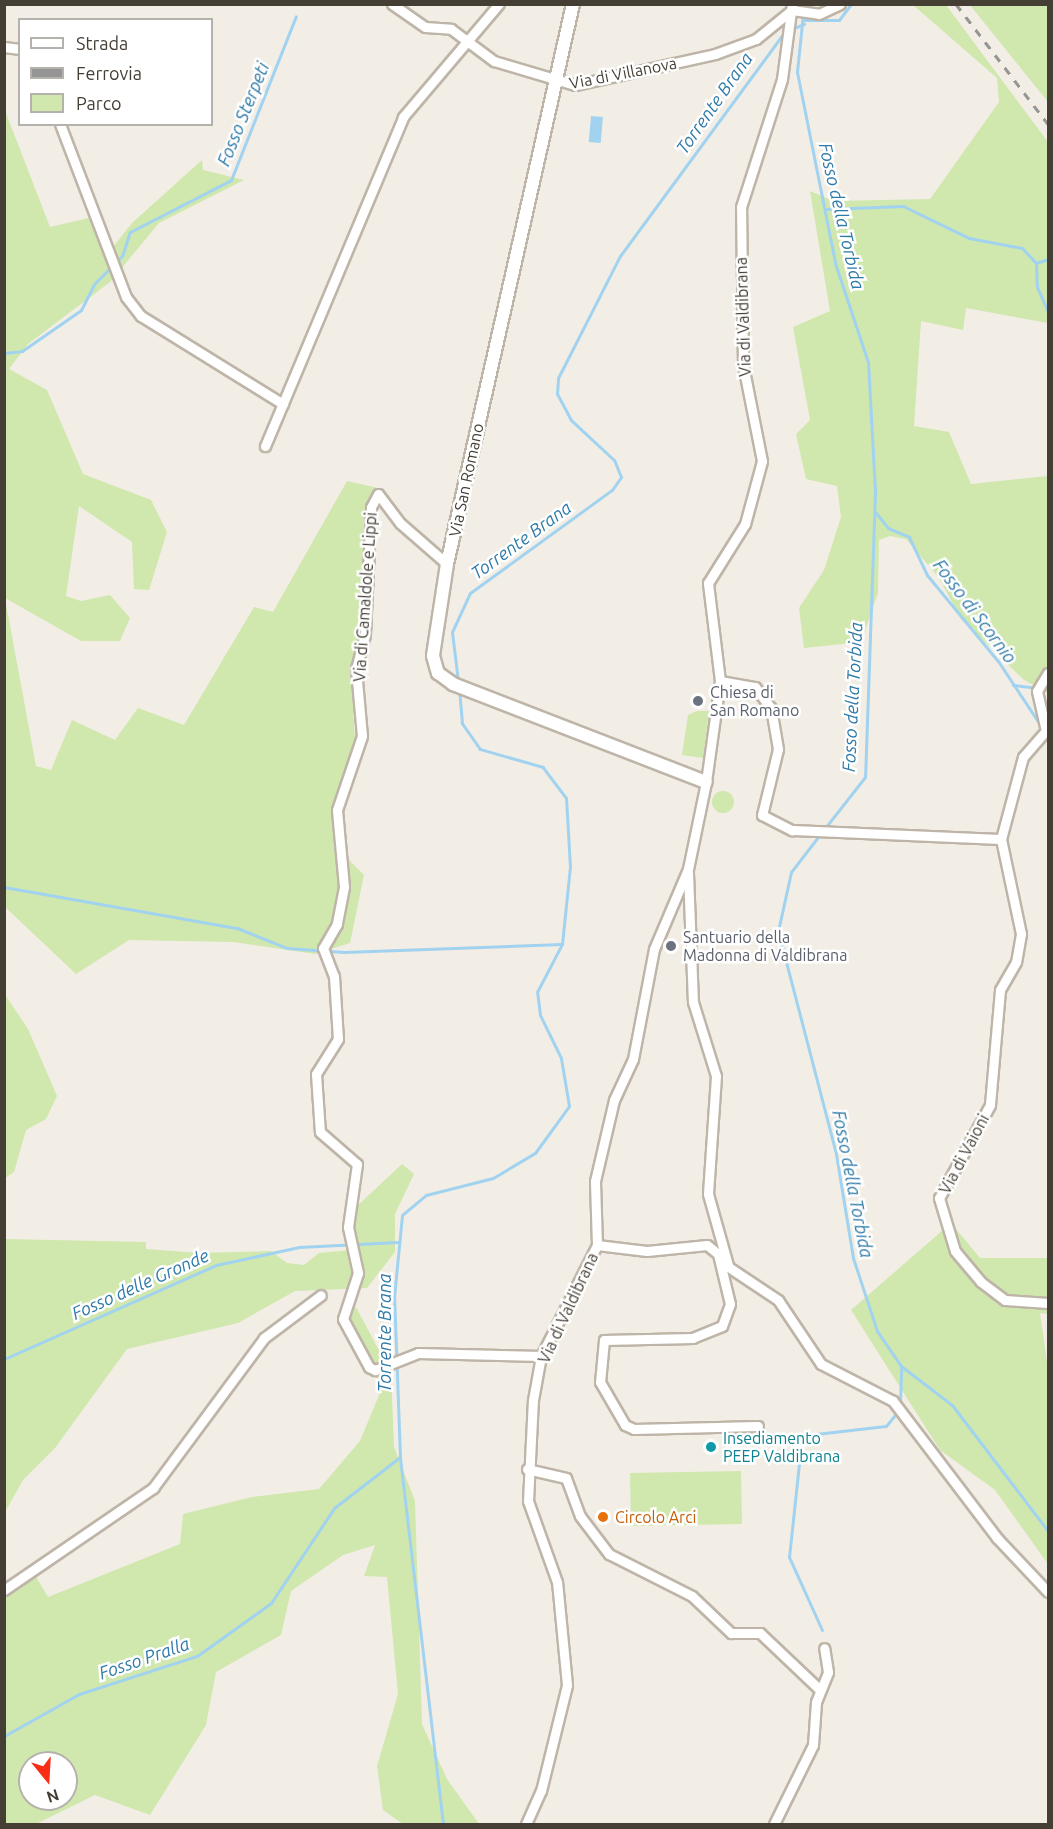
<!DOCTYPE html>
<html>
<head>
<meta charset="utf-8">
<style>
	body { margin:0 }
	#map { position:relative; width:1053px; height:1829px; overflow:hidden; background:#f2eee5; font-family:Ubuntu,sans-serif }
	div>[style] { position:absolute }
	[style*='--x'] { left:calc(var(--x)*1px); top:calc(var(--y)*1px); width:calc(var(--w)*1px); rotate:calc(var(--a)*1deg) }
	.green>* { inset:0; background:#d0e7ad; transform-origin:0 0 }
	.round { border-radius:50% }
	.water>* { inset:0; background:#a1d3f0; transform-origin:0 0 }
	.stream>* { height:3px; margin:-1.5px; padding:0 1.5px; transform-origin:1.5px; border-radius:1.5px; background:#a1d3f0 }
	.roads { filter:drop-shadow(2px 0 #beb5a8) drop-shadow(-2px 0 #beb5a8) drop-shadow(0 2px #beb5a8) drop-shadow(0 -2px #beb5a8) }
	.minor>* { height:9px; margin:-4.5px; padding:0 4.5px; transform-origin:4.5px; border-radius:4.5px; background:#fff }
	.tertiary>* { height:12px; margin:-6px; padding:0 6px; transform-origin:6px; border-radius:6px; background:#fff }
	.rail>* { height:3px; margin-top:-1.5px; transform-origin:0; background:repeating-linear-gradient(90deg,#959595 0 8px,transparent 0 16px) }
	.dots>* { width:16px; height:16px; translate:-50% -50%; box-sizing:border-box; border:3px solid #fff; border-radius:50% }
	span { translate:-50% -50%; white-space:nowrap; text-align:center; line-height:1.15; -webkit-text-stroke:5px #fff; paint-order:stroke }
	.street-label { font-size:16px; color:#453e35 }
	.worship-label { font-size:16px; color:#5b616d }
	.left { translate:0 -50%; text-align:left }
	.culture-label { font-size:16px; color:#0d838f }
	.food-label { font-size:16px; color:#c56008 }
	.water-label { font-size:18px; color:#2e7aa8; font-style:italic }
	.frame { position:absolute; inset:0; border:6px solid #453e35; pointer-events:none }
	.legend { position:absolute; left:18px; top:18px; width:195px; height:108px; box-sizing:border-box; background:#fff; border:2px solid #b5b2ae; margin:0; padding:8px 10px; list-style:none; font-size:18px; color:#453e35 }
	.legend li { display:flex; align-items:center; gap:12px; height:30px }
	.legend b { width:30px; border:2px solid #b5b2ae }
	.north { position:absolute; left:18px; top:1751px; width:60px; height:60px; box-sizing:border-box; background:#fff; border:2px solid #b5b2ae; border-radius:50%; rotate:162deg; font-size:16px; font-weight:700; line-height:24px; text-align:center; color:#453e35 }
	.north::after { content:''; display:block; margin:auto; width:21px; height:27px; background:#f92c15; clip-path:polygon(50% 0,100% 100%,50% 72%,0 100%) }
</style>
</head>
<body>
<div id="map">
	<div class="green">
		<i style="clip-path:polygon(913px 5px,946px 5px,1048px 142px,1048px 323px,966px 308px,963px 330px,921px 321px,914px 426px,949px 432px,971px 484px,1048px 476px,1048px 693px,1024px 680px,961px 619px,939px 578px,906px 539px,890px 536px,879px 540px,878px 593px,861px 642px,804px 648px,799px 608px,824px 570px,841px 517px,837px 486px,806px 479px,796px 434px,810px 420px,793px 327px,830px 311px,810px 191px,834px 201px,930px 199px,999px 102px,997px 78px)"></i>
		<i style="clip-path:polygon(970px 5px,1048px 5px,1048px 102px,1027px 76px)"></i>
		<i style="clip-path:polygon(4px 108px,50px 227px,89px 218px,106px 256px,132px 223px,202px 160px,203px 170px,244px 180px,159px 223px,110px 282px,28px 344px,9px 369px,47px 390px,83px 474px,151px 500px,167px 532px,149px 590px,134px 589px,132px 542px,79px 506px,66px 596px,81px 601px,110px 595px,130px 618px,120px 641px,81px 641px,5px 598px,36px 766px,51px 770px,72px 720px,115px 740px,138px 708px,184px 725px,254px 607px,273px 612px,347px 481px,378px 488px,365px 511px,360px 627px,351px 673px,355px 740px,335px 806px,339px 850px,364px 875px,350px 943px,315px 954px,233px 942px,129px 940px,76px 974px,5px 907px)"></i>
		<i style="clip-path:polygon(697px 711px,709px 711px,703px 758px,682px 755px,688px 715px)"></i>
		<i class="round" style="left:712px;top:791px;width:22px;height:22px"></i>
		<i style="clip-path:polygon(4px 993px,28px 1029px,57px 1096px,46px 1119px,26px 1130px,14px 1172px,5px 1178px)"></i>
		<i style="clip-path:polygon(402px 1164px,414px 1174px,395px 1214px,395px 1252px,367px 1288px,295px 1291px,238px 1323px,127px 1349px,55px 1448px,23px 1480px,5px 1512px,5px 1239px,146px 1242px,146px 1249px,199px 1253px,271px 1251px,287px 1263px,304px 1265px,319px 1253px,351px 1250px,355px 1208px)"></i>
		<i style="clip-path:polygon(951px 1223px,980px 1258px,1048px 1258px,1048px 1314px,1040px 1313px,1048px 1369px,1048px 1564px,995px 1490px,940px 1450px,851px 1310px)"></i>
		<i style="clip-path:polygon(evenodd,356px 1307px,391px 1373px,394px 1447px,415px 1501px,422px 1724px,447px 1779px,479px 1824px,403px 1824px,383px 1810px,377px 1766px,398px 1694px,387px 1577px,364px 1576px,375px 1545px,343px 1555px,291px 1591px,281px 1635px,216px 1672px,206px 1725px,150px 1815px,95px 1795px,36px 1824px,5px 1824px,5px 1597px,36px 1577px,48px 1597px,180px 1544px,183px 1514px,252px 1497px,319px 1489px,360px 1441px,382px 1388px,351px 1332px,348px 1313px,356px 1307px,30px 1763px,66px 1763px,66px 1799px,30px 1799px,30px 1763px)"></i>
		<i style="left:741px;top:1471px;width:53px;height:111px;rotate:89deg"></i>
	</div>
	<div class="water">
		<i style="left:591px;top:116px;width:12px;height:26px;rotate:5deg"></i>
	</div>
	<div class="stream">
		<i style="--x:804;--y:4;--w:68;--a:95.9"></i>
		<i style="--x:797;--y:72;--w:195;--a:78.7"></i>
		<i style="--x:835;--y:263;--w:104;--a:71.6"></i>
		<i style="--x:868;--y:362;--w:131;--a:86.9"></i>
		<i style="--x:875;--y:493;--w:284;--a:92"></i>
		<i style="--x:865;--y:777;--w:65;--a:128.1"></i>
		<i style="--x:804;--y:20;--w:35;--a:0"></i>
		<i style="--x:839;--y:20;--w:20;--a:-53"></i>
		<i style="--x:794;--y:28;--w:11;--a:-22"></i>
		<i style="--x:826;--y:209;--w:77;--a:-2.2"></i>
		<i style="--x:903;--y:206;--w:73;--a:25.9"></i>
		<i style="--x:969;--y:238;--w:54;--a:10.7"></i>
		<i style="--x:1022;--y:248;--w:21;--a:47"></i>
		<i style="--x:1036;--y:263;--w:24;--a:88"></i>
		<i style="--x:1037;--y:287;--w:27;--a:66"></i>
		<i style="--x:1036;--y:263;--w:13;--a:-18"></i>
		<i style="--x:4;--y:353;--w:18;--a:-6"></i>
		<i style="--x:22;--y:351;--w:72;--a:-34.8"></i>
		<i style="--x:81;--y:310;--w:30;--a:-63"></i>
		<i style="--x:95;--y:283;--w:38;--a:-45"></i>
		<i style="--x:122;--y:256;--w:25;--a:-72"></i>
		<i style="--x:130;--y:232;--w:114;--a:-27.2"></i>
		<i style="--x:231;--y:180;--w:176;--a:-68.4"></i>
		<i style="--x:876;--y:513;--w:19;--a:51"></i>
		<i style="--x:888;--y:528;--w:23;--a:23"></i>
		<i style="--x:909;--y:537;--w:42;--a:64.7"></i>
		<i style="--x:927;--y:575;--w:112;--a:50.5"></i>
		<i style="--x:998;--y:661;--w:82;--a:56.5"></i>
		<i style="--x:458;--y:681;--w:49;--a:-97"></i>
		<i style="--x:452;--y:632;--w:43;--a:-65.2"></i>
		<i style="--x:470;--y:593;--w:175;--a:-36"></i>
		<i style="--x:612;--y:490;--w:16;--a:-55"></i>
		<i style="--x:621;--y:477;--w:18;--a:-112"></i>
		<i style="--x:614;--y:460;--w:59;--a:-137.1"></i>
		<i style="--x:571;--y:420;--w:30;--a:-118"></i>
		<i style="--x:557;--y:394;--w:16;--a:-86"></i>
		<i style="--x:558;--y:378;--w:137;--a:-63.1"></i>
		<i style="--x:620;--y:256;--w:277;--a:-53.7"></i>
		<i style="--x:1013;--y:685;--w:25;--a:7"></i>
		<i style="--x:821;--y:833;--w:49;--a:127.6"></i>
		<i style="--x:791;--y:872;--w:60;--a:102.4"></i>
		<i style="--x:778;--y:931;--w:230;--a:75.4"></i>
		<i style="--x:836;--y:1154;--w:105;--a:80.7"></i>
		<i style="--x:853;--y:1258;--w:77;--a:71.8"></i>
		<i style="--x:877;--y:1331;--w:42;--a:55.6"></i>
		<i style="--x:901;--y:1366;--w:64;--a:37.4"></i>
		<i style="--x:952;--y:1405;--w:158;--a:52.7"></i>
		<i style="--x:4;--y:887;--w:237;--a:10"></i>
		<i style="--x:237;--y:928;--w:54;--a:21.8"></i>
		<i style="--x:287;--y:948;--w:57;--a:4"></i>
		<i style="--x:344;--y:952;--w:218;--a:-2.1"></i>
		<i style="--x:4;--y:1359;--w:232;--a:-23.9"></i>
		<i style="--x:216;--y:1265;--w:85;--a:-12.2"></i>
		<i style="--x:299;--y:1247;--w:100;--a:-2.9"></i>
		<i style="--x:900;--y:1404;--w:38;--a:-88"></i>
		<i style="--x:822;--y:1630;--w:80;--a:-114.3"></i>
		<i style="--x:789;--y:1557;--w:114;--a:-83.9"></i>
		<i style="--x:801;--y:1444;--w:18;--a:-34"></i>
		<i style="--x:816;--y:1434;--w:70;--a:-6.5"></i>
		<i style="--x:886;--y:1426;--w:19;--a:-51"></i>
		<i style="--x:4;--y:1736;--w:86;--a:-29.2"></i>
		<i style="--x:79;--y:1694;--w:124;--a:-17.9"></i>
		<i style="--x:197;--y:1656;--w:91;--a:-35.6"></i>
		<i style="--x:271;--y:1603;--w:114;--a:-56.4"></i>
		<i style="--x:334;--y:1508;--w:83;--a:-37.7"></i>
		<i style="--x:443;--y:1824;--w:370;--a:-96.7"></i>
		<i style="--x:400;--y:1457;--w:160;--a:-92.1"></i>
		<i style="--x:394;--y:1297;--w:82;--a:-84.4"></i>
		<i style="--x:402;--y:1215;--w:31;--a:-40"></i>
		<i style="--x:426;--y:1195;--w:69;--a:-14.2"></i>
		<i style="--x:493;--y:1178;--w:49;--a:-30.8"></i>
		<i style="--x:535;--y:1153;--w:58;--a:-54.1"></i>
		<i style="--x:569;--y:1106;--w:49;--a:-99.5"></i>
		<i style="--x:561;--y:1058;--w:48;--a:-116"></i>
		<i style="--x:540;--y:1015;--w:23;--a:-97"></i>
		<i style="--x:537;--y:992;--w:54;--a:-62.5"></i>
		<i style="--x:562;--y:944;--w:77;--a:-84.1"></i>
		<i style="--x:570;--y:867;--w:69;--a:-93.3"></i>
		<i style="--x:566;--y:798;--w:39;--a:-127"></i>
		<i style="--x:543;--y:767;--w:66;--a:-164.1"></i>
		<i style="--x:480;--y:749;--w:32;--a:-125"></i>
		<i style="--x:462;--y:723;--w:32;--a:-95"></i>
	</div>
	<div class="roads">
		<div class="minor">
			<i style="--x:392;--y:4;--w:40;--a:34.9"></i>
			<i style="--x:425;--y:27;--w:26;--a:4"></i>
			<i style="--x:451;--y:29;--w:54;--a:36.7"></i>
			<i style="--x:494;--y:61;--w:84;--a:16.5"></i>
			<i style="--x:575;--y:85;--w:143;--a:-12.5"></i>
			<i style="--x:715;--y:54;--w:44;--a:-20.1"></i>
			<i style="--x:756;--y:39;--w:46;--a:-38.9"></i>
			<i style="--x:792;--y:10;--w:27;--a:8"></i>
			<i style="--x:819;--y:14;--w:23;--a:-25"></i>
			<i style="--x:4;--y:47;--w:16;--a:7"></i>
			<i style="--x:60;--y:124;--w:185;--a:69.1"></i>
			<i style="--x:126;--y:297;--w:24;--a:52"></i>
			<i style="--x:141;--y:316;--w:167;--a:31.8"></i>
			<i style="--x:265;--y:446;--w:357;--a:-67.2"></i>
			<i style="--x:403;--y:117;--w:148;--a:-49.7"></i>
			<i style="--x:447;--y:564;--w:62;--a:-138.9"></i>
			<i style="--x:400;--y:523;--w:36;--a:-127"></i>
			<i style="--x:378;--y:494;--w:15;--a:118"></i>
			<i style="--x:371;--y:507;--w:128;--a:92.7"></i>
			<i style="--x:365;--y:635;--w:35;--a:105"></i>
			<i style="--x:356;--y:669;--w:67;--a:84.9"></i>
			<i style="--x:362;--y:736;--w:78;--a:108.7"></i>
			<i style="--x:337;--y:810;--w:77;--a:84.8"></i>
			<i style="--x:344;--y:887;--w:38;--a:101"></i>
			<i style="--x:337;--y:924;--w:28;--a:120"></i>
			<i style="--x:323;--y:948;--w:30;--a:69"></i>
			<i style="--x:334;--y:976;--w:63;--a:86.4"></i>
			<i style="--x:338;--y:1039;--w:41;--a:122.2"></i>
			<i style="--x:316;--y:1074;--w:58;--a:86.1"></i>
			<i style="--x:320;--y:1132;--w:49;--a:40.9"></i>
			<i style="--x:357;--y:1164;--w:64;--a:98.1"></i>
			<i style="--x:348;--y:1227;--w:47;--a:77.7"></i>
			<i style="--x:358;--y:1273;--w:48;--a:108.1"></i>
			<i style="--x:343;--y:1319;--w:55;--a:61.6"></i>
			<i style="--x:369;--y:1367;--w:7;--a:27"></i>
			<i style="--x:375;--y:1370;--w:46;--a:-21.6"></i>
			<i style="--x:418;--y:1353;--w:123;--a:1.4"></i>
			<i style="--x:720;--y:681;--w:36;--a:10"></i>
			<i style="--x:755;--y:687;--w:26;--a:53"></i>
			<i style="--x:771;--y:708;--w:42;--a:80.3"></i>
			<i style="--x:778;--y:749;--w:68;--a:103.6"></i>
			<i style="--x:762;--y:815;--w:34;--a:27"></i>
			<i style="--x:792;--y:830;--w:209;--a:2.5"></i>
			<i style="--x:1001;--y:839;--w:85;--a:-75"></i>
			<i style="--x:1023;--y:757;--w:35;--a:-49"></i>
			<i style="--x:1046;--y:731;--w:41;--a:-102.7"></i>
			<i style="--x:1037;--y:691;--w:21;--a:-59"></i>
			<i style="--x:1001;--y:839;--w:97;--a:78.1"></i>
			<i style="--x:1021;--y:934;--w:28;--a:100"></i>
			<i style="--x:1016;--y:962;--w:32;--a:120"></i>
			<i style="--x:1000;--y:990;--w:115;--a:95"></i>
			<i style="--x:990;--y:1105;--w:106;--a:118.7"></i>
			<i style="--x:939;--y:1198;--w:55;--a:73.2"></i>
			<i style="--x:955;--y:1251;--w:40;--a:50"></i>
			<i style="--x:981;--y:1282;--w:30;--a:37"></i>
			<i style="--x:1005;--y:1300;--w:43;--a:4"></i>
			<i style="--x:688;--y:873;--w:129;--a:87.8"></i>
			<i style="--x:693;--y:1002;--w:77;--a:72.7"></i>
			<i style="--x:716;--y:1076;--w:118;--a:93.9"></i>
			<i style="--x:708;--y:1194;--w:74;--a:74.3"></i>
			<i style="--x:597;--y:1245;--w:50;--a:6.8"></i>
			<i style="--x:647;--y:1251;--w:60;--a:-5.7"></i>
			<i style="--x:707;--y:1245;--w:14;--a:39"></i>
			<i style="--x:718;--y:1254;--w:51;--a:76.5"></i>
			<i style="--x:730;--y:1304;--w:23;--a:110"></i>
			<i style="--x:722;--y:1326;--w:31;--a:158"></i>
			<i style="--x:693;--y:1338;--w:89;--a:178.7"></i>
			<i style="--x:604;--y:1340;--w:42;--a:95.4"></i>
			<i style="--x:600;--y:1382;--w:50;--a:59.8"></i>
			<i style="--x:625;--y:1425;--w:10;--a:24"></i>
			<i style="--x:634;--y:1429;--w:124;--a:-1.4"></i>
			<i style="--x:721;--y:1262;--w:69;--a:33.7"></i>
			<i style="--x:778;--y:1300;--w:77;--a:56.1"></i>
			<i style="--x:821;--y:1364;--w:81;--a:27.2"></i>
			<i style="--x:893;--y:1401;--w:172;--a:52.8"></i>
			<i style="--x:997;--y:1538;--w:74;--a:46.6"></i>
			<i style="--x:527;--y:1469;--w:40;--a:13"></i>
			<i style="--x:566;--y:1478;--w:40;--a:69.8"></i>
			<i style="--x:580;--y:1516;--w:48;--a:52.7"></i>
			<i style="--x:609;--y:1554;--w:93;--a:26.8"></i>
			<i style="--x:692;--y:1596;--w:54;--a:43.5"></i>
			<i style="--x:731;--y:1633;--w:29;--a:0"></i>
			<i style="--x:760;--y:1633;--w:83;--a:43.5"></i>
			<i style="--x:4;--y:1590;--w:181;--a:-34.4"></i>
			<i style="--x:153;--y:1488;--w:187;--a:-53.5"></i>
			<i style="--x:264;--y:1338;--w:71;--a:-37"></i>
			<i style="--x:526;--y:1824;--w:36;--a:-66"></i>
			<i style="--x:541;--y:1791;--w:109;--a:-76.2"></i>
			<i style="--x:567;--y:1685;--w:103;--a:-95.5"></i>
			<i style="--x:557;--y:1582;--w:86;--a:-109.7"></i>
			<i style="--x:528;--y:1501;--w:101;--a:-87.2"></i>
			<i style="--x:533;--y:1400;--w:45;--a:-79.7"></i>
			<i style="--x:541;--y:1356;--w:124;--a:-63.2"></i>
			<i style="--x:597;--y:1245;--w:64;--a:-91.8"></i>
			<i style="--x:595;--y:1181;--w:83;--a:-76.8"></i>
			<i style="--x:614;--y:1100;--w:45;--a:-65.1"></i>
			<i style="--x:633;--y:1059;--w:112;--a:-79.2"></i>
			<i style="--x:654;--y:949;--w:87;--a:-67"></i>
			<i style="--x:688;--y:869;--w:89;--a:-78.3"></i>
			<i style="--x:706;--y:782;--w:102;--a:-82.1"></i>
			<i style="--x:720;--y:681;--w:99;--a:-97"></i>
			<i style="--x:708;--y:583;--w:70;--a:-57.9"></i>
			<i style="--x:745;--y:524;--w:65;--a:-74.9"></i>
			<i style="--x:762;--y:461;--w:98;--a:-101.2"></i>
			<i style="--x:743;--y:365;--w:158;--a:-90.7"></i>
			<i style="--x:741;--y:207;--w:134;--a:-72.2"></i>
			<i style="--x:782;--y:79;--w:76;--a:-82.4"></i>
			<i style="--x:774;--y:1824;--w:88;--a:-63.7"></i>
			<i style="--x:813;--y:1745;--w:43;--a:-86"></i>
			<i style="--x:816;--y:1702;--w:32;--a:-68"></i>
			<i style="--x:828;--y:1672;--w:24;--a:-99"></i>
		</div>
		<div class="tertiary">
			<i style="--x:573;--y:4;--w:574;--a:102.68"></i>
			<i style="--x:447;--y:564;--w:93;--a:98.7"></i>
			<i style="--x:433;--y:656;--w:18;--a:74"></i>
			<i style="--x:438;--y:673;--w:19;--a:36"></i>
			<i style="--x:453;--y:684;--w:271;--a:21.2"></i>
		</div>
	</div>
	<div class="rail">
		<i style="--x:956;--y:4;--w:151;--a:52.5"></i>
	</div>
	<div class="dots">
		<i style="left:698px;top:701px;background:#6b7280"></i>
		<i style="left:671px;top:946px;background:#6b7280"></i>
		<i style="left:711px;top:1447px;background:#0f9aa8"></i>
		<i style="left:603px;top:1517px;background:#e8710a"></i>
	</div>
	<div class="street-label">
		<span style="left:623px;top:73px;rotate:-11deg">Via di Villanova</span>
		<span style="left:743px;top:317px;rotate:-92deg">Via di Valdibrana</span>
		<span style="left:466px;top:480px;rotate:-78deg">Via San Romano</span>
		<span style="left:365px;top:597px;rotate:-86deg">Via di Camaldole e Lippi</span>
		<span style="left:964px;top:1154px;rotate:-62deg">Via di Vaioni</span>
		<span style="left:568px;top:1308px;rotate:-65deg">Via di Valdibrana</span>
	</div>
	<div class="worship-label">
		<span class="left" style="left:710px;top:701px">Chiesa di<br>San Romano</span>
		<span class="left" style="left:683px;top:946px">Santuario della<br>Madonna di Valdibrana</span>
	</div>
	<div class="culture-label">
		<span class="left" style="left:723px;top:1447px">Insediamento<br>PEEP Valdibrana</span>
	</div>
	<div class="food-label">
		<span class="left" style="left:615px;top:1517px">Circolo Arci</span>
	</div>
	<div class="water-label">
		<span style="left:714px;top:103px;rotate:-55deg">Torrente Brana</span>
		<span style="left:243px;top:114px;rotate:-68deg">Fosso Sterpeti</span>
		<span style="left:842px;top:216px;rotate:77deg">Fosso della Torbida</span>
		<span style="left:521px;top:540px;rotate:-36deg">Torrente Brana</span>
		<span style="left:975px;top:611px;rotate:53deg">Fosso di Scornio</span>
		<span style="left:852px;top:697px;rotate:-87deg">Fosso della Torbida</span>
		<span style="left:853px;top:1184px;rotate:79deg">Fosso della Torbida</span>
		<span style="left:140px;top:1284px;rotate:-24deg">Fosso delle Gronde</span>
		<span style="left:384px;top:1333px;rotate:-90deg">Torrente Brana</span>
		<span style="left:144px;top:1658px;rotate:-19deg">Fosso Pralla</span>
	</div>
	<div class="frame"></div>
	<ul class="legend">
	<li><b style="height:8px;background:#fff"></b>Strada</li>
	<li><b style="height:8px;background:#959595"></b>Ferrovia</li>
	<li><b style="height:16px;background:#d0e7ad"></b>Parco</li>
	</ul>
	<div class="north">N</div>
</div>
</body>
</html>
